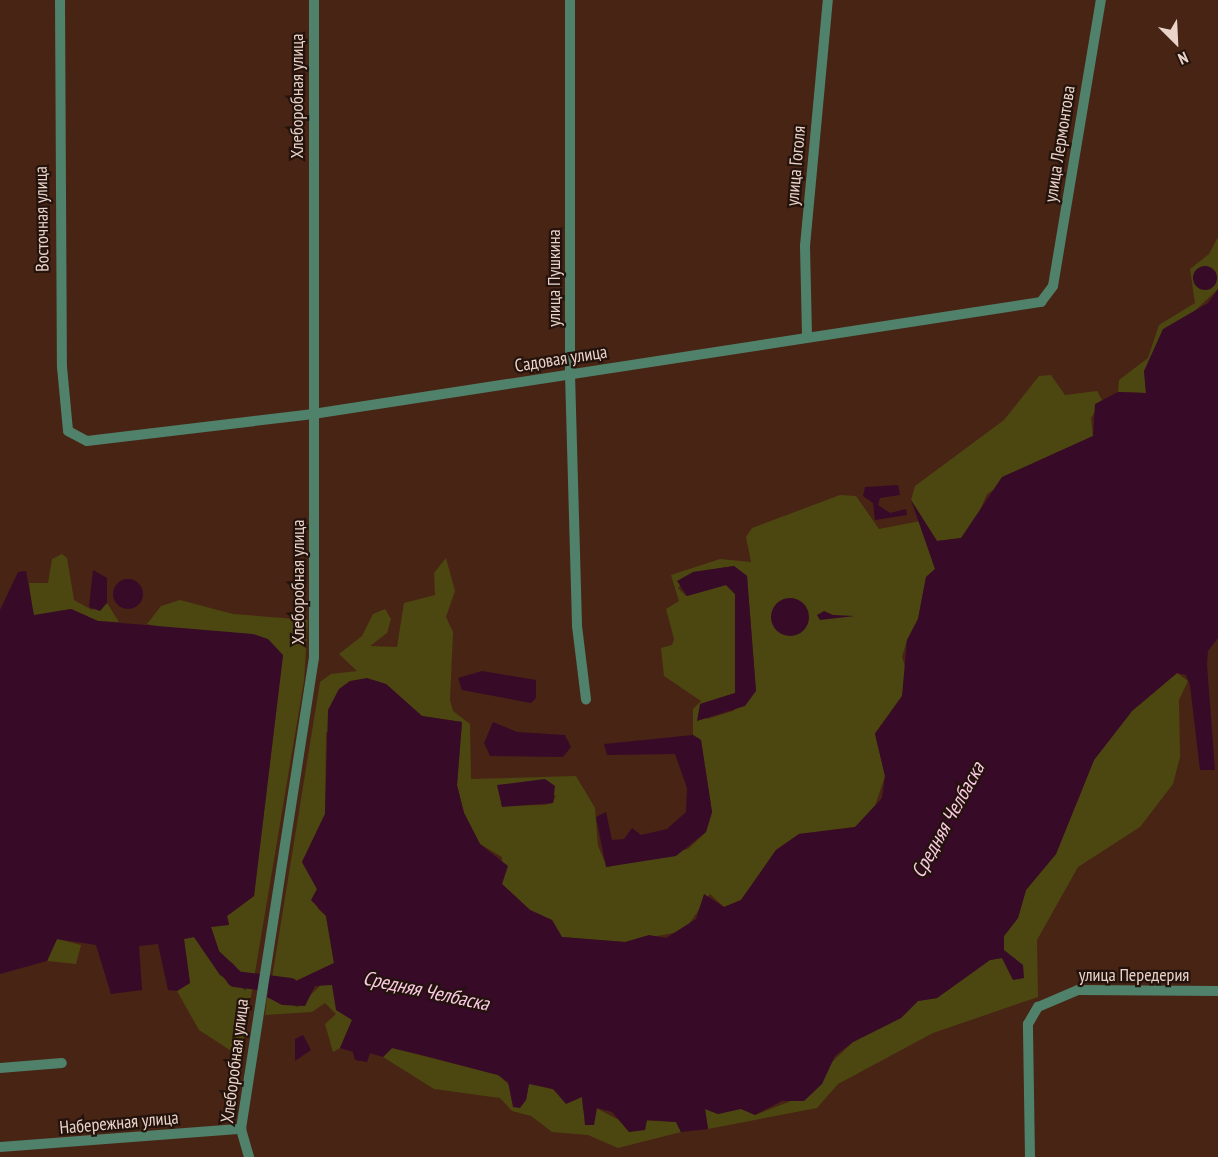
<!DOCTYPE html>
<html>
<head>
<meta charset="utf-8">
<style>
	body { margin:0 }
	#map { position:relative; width:1218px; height:1157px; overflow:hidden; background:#482414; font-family:"PT Sans Narrow",sans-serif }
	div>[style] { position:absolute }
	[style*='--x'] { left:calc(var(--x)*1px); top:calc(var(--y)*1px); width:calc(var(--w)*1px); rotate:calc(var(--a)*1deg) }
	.green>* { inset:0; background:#4c4711 }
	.water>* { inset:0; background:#370a28 }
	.round { border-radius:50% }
	.river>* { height:16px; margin:-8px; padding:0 8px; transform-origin:8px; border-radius:8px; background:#370a28 }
	.minor>* { height:10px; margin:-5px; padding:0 5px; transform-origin:5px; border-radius:5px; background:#50816b }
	span { translate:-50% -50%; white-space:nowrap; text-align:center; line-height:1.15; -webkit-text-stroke:4.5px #23130c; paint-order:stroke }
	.street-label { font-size:18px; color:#ead3c8 }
	.water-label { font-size:20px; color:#fccae5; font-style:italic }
	.north { position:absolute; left:1146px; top:12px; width:60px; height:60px; -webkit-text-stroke:4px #23130c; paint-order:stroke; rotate:156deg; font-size:16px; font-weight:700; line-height:24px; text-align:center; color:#ead3c8 }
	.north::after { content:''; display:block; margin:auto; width:21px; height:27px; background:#ead3c8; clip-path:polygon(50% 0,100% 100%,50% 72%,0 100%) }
</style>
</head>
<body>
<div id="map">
	<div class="green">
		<i style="clip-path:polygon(1218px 237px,1218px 289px,1162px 342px,1144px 371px,1146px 393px,1118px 392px,1119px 380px,1148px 358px,1159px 325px,1195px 303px,1190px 269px,1209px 254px)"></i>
		<i style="clip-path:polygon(1051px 375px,1065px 395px,1097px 391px,1102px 400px,1091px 418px,1093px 436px,1036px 462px,987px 494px,973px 526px,961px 538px,937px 541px,911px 500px,915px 486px,1004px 420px,1039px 376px)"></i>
		<i style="clip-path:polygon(evenodd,840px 495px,856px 496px,879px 529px,920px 521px,935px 569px,926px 577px,918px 619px,907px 640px,902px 657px,908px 676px,902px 696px,875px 733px,885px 776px,873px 812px,855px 827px,799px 834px,776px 850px,741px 900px,724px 907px,710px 894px,684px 931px,625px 942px,562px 937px,552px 920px,530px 910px,501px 883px,502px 857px,480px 844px,464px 813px,457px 785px,462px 722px,422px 716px,386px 684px,326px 733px,325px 814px,302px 862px,317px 889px,318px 909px,326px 916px,334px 963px,296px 981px,272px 978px,320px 682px,331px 674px,357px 671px,339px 654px,362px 636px,373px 614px,385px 609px,391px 619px,387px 633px,370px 646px,397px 647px,404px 603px,435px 595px,434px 573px,446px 558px,455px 591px,446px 617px,453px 632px,450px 700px,453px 711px,470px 724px,471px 779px,576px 776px,595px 808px,598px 846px,607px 867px,688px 849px,706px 832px,712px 812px,701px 740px,693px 735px,693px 709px,701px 701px,664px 676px,661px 648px,672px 645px,674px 639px,666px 609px,679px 601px,671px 575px,720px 559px,751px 562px,746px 537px,752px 528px,840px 495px,734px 566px,747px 576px,756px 691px,733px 711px,707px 719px,700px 704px,735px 693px,735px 594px,726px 585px,686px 596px,678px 588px,693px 572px,734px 566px,840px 495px,556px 795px,553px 803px,544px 805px,502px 806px,501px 799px,556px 795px)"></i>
		<i style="clip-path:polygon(62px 554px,67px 558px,74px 600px,92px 610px,107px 603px,119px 622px,98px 621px,71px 609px,33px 616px,29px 583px,48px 583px,52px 559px)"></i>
		<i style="clip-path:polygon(180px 600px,233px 614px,308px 620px,304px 681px,242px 1050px,236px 1054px,199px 1030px,177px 991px,190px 983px,184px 939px,194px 937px,220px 975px,246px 990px,219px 951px,211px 927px,229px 924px,227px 916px,254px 896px,283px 655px,147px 624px,161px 606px)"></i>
		<i style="clip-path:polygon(1177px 673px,1188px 681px,1179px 700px,1180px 757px,1173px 784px,1140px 827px,1078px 867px,1037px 940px,1038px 997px,933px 1033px,838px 1084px,817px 1108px,708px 1129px,705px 1109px,718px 1114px,741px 1108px,755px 1115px,791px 1101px,853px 1042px,901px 1018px,918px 1001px,937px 998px,990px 960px,1002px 958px,1013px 979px,1024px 978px,1004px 951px,1004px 936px,1018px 918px,1026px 890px,1056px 854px,1094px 760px,1132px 711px)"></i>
		<i style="clip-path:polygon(57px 939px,81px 945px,76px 964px,47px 961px)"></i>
		<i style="clip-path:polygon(323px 983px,332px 985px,352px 1020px,340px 1048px,333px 1052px,325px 1024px,336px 1014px,325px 1003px,312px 1012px,265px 1015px,267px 997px,298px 1007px)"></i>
		<i style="clip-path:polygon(392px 1048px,498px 1075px,526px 1100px,529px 1083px,582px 1097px,583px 1110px,596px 1108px,617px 1119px,676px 1122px,681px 1132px,618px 1148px,588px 1135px,552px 1132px,531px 1116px,512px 1111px,500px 1098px,434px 1089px,383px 1057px)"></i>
	</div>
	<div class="water">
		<i class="round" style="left:1193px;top:266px;width:24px;height:24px"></i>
		<i style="clip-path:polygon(1218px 289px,1218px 638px,1208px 651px,1207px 665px,1215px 770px,1200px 770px,1190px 685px,1186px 675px,1177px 673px,1132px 711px,1094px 760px,1056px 854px,1026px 890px,1018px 918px,1004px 936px,1004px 950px,1023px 965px,1024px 978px,1013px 980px,1002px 958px,990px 960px,937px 998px,918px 1001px,901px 1018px,853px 1042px,835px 1056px,822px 1084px,804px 1101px,782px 1101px,755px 1115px,741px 1109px,718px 1114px,705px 1109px,708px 1129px,681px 1132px,676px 1122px,647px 1120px,645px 1130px,629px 1132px,612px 1112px,597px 1108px,594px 1125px,585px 1125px,582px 1097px,566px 1104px,553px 1089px,529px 1084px,526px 1100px,520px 1108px,513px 1107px,508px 1082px,498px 1075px,418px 1054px,392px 1048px,383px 1057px,370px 1053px,367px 1062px,355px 1060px,353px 1052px,340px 1048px,352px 1020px,336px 1010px,332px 985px,315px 986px,305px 1006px,282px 1005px,267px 997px,272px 978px,296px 981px,334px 963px,326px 916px,311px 900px,317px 889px,302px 862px,325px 814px,328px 710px,339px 689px,350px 681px,367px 678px,386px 684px,422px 716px,462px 722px,457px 785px,464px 813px,480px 844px,508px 866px,502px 884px,530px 910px,552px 920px,562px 937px,625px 942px,649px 935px,666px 938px,696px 919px,704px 894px,724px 907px,741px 900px,776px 850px,799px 834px,855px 827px,882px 798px,885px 776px,875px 734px,902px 696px,907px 640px,918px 619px,926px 577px,935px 569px,911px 500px,937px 541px,961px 538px,1002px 477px,1093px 436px,1095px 404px,1118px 392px,1146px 393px,1144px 371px,1163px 329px,1208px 303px)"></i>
		<i style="clip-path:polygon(898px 485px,900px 495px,880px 498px,878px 505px,890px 513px,906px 509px,907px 515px,875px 520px,873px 503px,863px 496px,865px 487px)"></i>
		<i style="clip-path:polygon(734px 566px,747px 576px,756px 691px,745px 706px,697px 721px,700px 704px,735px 693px,735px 594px,726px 585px,687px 596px,677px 581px,693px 572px)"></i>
		<i style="clip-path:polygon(93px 570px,107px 578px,107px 603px,100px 611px,89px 607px)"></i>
		<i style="clip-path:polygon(26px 571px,34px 615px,71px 609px,98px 621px,253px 634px,268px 639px,283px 655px,254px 896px,227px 916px,229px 925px,211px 927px,219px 951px,240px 971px,246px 990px,220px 975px,194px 937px,184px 939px,190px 983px,177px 991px,168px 990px,158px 944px,139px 946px,142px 990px,111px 994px,96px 945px,57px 939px,47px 961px,0 974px,0 610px,18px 572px)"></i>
		<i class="round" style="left:113px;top:579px;width:30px;height:30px"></i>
		<i class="round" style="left:771px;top:598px;width:38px;height:38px"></i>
		<i style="clip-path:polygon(824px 611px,833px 615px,855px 616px,820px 620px,817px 615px)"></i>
		<i style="clip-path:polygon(482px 671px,536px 680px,536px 698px,531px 703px,462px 690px,458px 678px)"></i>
		<i style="clip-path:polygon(493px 722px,517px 732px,565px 735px,571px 747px,563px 757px,490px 756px,484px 743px)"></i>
		<i style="clip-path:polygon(693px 735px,701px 740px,712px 812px,706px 832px,676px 856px,606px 867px,596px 817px,606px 812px,612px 840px,624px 839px,632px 828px,641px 835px,667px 829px,686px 812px,687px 788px,675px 754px,607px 755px,604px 744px)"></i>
		<i style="clip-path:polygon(545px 779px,555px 786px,553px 803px,502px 807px,497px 785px)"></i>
		<i style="clip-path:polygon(303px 1035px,311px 1050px,295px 1061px,295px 1039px)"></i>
	</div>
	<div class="river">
		<i style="--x:227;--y:969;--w:13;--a:51"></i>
		<i style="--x:235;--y:979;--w:56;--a:7.1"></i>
	</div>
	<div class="minor">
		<i style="--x:60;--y:0;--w:367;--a:89.7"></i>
		<i style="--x:62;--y:367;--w:64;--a:84.6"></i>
		<i style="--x:68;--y:431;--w:21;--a:28"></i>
		<i style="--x:87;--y:441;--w:228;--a:-6.8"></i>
		<i style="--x:313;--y:414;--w:737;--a:-8.75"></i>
		<i style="--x:1041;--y:302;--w:20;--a:-53"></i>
		<i style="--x:1053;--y:286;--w:290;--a:-80.5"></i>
		<i style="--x:570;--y:0;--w:374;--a:90"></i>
		<i style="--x:570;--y:374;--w:252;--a:88.4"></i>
		<i style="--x:577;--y:626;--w:74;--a:83"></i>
		<i style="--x:807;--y:335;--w:89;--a:-91.3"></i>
		<i style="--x:805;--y:246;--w:247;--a:-84.7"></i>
		<i style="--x:0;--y:1068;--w:62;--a:-4.6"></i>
		<i style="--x:0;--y:1147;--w:242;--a:-4.3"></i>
		<i style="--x:249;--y:1157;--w:29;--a:-106"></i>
		<i style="--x:241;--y:1129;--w:477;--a:-81.2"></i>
		<i style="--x:314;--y:658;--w:658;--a:-90"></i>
		<i style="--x:1030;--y:1157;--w:133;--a:-90.9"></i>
		<i style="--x:1028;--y:1024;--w:20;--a:-60"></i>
		<i style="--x:1038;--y:1007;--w:43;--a:-23"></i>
		<i style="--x:1078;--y:990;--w:140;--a:0.4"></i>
	</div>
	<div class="street-label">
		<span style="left:297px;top:96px;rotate:-90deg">Хлеборобная улица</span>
		<span style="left:1060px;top:144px;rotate:-81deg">улица Лермонтова</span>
		<span style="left:796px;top:166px;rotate:-85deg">улица Гоголя</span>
		<span style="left:42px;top:219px;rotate:-91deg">Восточная улица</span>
		<span style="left:554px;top:278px;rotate:-90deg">улица Пушкина</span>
		<span style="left:561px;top:359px;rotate:-9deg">Садовая улица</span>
		<span style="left:298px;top:582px;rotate:-90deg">Хлеборобная улица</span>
		<span style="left:1134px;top:975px">улица Передерия</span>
		<span style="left:235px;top:1061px;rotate:-83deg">Хлеборобная улица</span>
		<span style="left:119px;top:1123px;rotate:-5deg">Набережная улица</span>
	</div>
	<div class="water-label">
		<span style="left:948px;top:820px;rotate:-61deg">Средняя Челбаска</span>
		<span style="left:426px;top:991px;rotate:12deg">Средняя Челбаска</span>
	</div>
	<div class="north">N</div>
</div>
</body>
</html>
